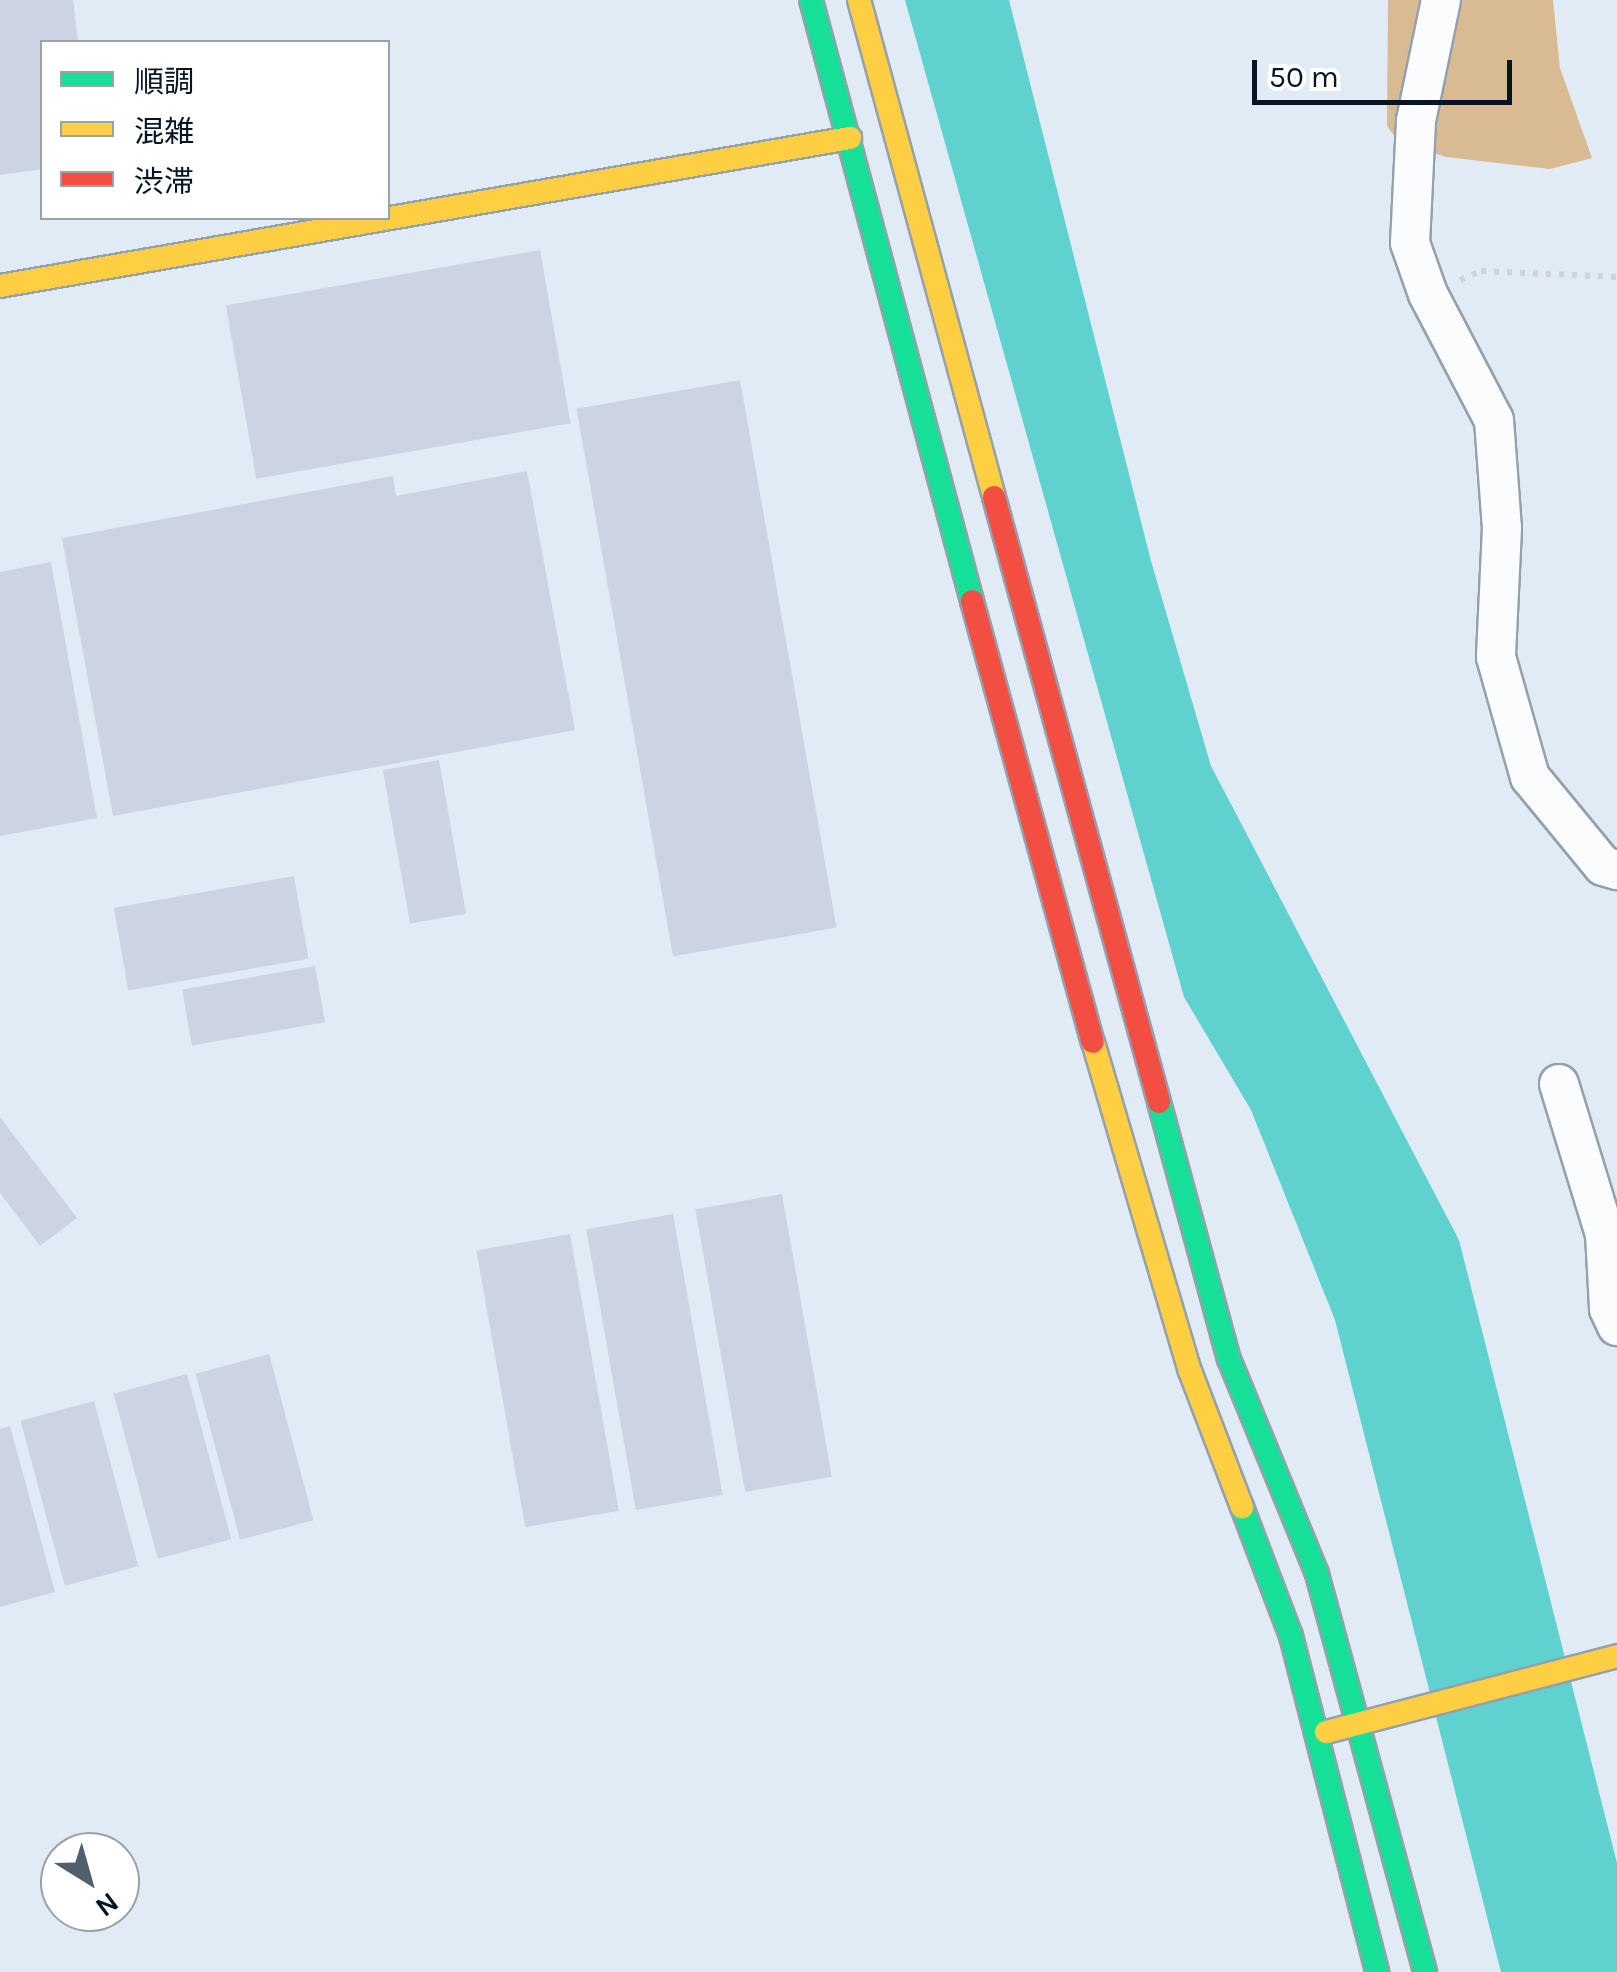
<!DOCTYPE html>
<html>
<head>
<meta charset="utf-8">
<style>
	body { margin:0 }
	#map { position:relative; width:1617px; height:1972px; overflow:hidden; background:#e1ebf5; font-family:Karla,"Noto Sans JP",sans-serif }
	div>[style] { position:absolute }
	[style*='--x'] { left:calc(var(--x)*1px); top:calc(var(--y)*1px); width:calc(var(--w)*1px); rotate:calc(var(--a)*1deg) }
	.forest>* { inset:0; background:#d9bb93 }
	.water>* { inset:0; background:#5fd1cf }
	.building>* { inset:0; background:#ccd4e3; transform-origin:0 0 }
	.path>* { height:6px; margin-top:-3px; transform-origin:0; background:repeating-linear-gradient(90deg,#d1d4d7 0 5px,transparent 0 13px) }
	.roads { filter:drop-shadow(2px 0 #94a0ac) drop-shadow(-2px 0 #94a0ac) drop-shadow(0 2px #94a0ac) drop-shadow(0 -2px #94a0ac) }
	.street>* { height:38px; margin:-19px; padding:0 19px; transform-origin:19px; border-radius:19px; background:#fafcfe }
	.fast>* { height:22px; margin:-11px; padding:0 11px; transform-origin:11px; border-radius:11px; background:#16e098 }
	.slow>* { height:22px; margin:-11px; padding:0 11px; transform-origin:11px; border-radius:11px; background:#ffcf43 }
	.jam>* { height:22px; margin:-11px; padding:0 11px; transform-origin:11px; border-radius:11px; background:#f24e42 }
	span { translate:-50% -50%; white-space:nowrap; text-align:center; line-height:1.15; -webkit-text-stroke:10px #fff; paint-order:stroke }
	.legend { position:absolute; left:40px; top:40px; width:350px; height:180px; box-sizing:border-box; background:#fff; border:2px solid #9ba1a8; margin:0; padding:12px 18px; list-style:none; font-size:30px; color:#051525 }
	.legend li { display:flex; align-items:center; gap:20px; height:50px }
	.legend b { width:50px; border:2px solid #9ba1a8 }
	.north { position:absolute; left:40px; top:1832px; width:100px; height:100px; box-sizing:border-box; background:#fff; border:2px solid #9ba1a8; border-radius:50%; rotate:143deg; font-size:28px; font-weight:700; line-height:40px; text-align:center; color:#051525 }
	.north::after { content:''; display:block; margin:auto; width:35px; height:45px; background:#52606e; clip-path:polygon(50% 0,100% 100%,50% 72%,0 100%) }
	.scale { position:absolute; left:1252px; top:60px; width:260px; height:45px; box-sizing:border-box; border:5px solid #051525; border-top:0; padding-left:12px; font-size:30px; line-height:35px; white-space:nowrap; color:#051525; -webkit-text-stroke:8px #fff; paint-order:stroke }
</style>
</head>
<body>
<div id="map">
	<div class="forest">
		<i style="clip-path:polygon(1388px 0,1553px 0,1560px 68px,1592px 158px,1550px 169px,1446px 157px,1398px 141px,1387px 126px)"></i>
	</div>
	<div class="water">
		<i style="clip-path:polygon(905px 0,1009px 0,1151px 561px,1211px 766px,1459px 1240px,1617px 1863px,1617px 1972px,1501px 1972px,1335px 1320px,1251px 1110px,1184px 997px)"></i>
	</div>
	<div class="building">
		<i style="clip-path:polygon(0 0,73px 0,78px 42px,42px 42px,42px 169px,0 175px)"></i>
		<i style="left:540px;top:250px;width:176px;height:319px;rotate:80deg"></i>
		<i style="left:740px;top:380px;width:556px;height:166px;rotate:80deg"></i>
		<i style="clip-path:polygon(527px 471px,575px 730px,113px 816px,62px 538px,393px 476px,396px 496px)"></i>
		<i style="clip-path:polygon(51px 562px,97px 818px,0 836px,0 572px)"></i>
		<i style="left:439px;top:760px;width:156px;height:57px;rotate:80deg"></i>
		<i style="left:294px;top:876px;width:84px;height:183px;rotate:80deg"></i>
		<i style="left:315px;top:966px;width:57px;height:135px;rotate:80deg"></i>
		<i style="clip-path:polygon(0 1117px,77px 1218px,40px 1246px,0 1193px)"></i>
		<i style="left:782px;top:1194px;width:287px;height:88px;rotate:80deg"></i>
		<i style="left:673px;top:1214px;width:285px;height:88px;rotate:80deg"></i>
		<i style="left:570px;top:1234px;width:281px;height:95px;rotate:80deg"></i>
		<i style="left:269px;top:1354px;width:172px;height:76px;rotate:75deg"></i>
		<i style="left:187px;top:1374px;width:171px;height:76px;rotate:75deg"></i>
		<i style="left:94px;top:1401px;width:171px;height:76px;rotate:75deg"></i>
		<i style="clip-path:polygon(10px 1426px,55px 1592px,0 1607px,0 1429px)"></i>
	</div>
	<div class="path">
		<i style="--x:1460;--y:280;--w:23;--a:-23"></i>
		<i style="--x:1481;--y:271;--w:136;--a:2.5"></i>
	</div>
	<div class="roads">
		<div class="street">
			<i style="--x:1441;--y:0;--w:124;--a:101.7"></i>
			<i style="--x:1416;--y:121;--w:122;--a:92.8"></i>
			<i style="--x:1410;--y:243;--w:54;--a:70.6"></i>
			<i style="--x:1428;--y:294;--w:142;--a:62.4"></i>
			<i style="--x:1494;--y:420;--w:108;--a:85.8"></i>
			<i style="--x:1502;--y:528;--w:129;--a:92.7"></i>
			<i style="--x:1496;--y:657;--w:125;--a:74.2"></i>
			<i style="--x:1530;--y:777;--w:115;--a:50.6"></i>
			<i style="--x:1603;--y:866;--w:15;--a:16"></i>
			<i style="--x:1559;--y:1084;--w:157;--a:73"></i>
			<i style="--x:1605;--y:1234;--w:75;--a:86.9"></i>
			<i style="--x:1609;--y:1309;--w:19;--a:65"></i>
		</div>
		<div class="fast">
			<i style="--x:811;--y:0;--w:622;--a:75"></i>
			<i style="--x:1159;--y:1102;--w:266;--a:74.8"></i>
			<i style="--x:1229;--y:1359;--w:232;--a:67.7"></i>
			<i style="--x:1317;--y:1574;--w:412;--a:74.8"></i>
			<i style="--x:1242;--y:1507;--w:138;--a:69.2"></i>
			<i style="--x:1291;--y:1636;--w:347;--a:75.6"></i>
		</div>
		<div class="slow">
			<i style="--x:859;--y:0;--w:515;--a:74.8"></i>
			<i style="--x:0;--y:286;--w:863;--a:-9.88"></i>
			<i style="--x:1093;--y:1042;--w:343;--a:73.6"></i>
			<i style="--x:1190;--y:1371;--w:146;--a:69.1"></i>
			<i style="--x:1326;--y:1732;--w:301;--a:-14.6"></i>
		</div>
		<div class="jam">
			<i style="--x:994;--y:497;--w:627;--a:74.74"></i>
			<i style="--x:972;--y:601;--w:457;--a:74.7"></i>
		</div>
	</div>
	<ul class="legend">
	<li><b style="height:12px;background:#16e098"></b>順調</li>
	<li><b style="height:12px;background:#ffcf43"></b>混雑</li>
	<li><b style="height:12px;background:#f24e42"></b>渋滞</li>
	</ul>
	<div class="north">N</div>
	<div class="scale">50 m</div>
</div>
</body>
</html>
